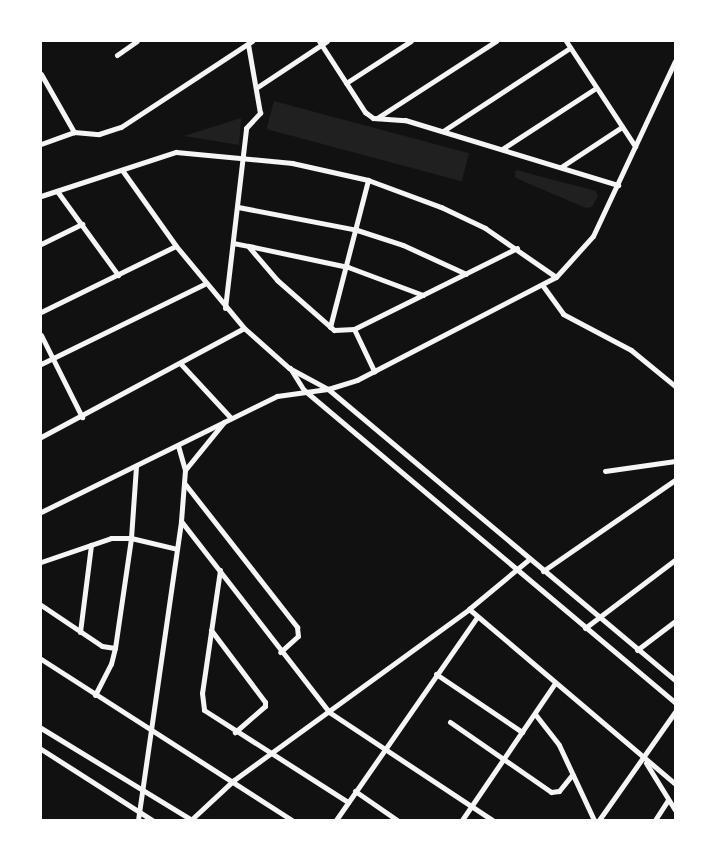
<!DOCTYPE html>
<html>
<head>
<meta charset="utf-8">
<style>
	body { margin:0 }
	#map { position:relative; width:716px; height:861px; overflow:hidden; background:#111; font-family:"Source Sans 3",sans-serif }
	div>[style] { position:absolute }
	[style*='--x'] { left:calc(var(--x)*1px); top:calc(var(--y)*1px); width:calc(var(--w)*1px); rotate:calc(var(--a)*1deg) }
	.green>* { inset:0; background:#202020; transform-origin:0 0 }
	.minor>* { height:5px; margin:-2.5px; padding:0 2.5px; transform-origin:2.5px; border-radius:2.5px; background:#f5f5f5 }
	span { translate:-50% -50%; white-space:nowrap; text-align:center; line-height:1.15; -webkit-text-stroke:5px #fff; paint-order:stroke }
	.frame { position:absolute; inset:0; border:42px solid #fff; pointer-events:none }
</style>
</head>
<body>
<div id="map">
	<div class="green">
		<i style="left:274px;top:101px;width:202px;height:29px;rotate:15deg"></i>
		<i style="clip-path:polygon(241px 118px,239px 145px,184px 136px)"></i>
		<i style="clip-path:polygon(516px 170px,596px 191px,598px 196px,592px 207px,586px 208px,518px 179px,515px 177px)"></i>
	</div>
	<div class="minor">
		<i style="--x:319;--y:41;--w:85;--a:57.1"></i>
		<i style="--x:365;--y:112;--w:10;--a:37"></i>
		<i style="--x:373;--y:118;--w:32;--a:4"></i>
		<i style="--x:405;--y:120;--w:223;--a:17"></i>
		<i style="--x:566;--y:41;--w:126;--a:56.7"></i>
		<i style="--x:117;--y:55;--w:24;--a:-35"></i>
		<i style="--x:41;--y:74;--w:67;--a:60.4"></i>
		<i style="--x:346;--y:83;--w:77;--a:-32.9"></i>
		<i style="--x:256;--y:88;--w:85;--a:-33.5"></i>
		<i style="--x:377;--y:118;--w:142;--a:-32.9"></i>
		<i style="--x:443;--y:131;--w:152;--a:-33.2"></i>
		<i style="--x:41;--y:144;--w:35;--a:-20"></i>
		<i style="--x:74;--y:132;--w:25;--a:5"></i>
		<i style="--x:99;--y:134;--w:23;--a:-18"></i>
		<i style="--x:121;--y:127;--w:157;--a:-33.3"></i>
		<i style="--x:502;--y:149;--w:112;--a:-33"></i>
		<i style="--x:561;--y:167;--w:73;--a:-33.3"></i>
		<i style="--x:122;--y:170;--w:93;--a:54.6"></i>
		<i style="--x:176;--y:246;--w:107;--a:50.3"></i>
		<i style="--x:244;--y:328;--w:60;--a:41.6"></i>
		<i style="--x:289;--y:368;--w:44;--a:28.3"></i>
		<i style="--x:328;--y:389;--w:453;--a:40"></i>
		<i style="--x:57;--y:191;--w:104;--a:54"></i>
		<i style="--x:41;--y:196;--w:142;--a:-18.1"></i>
		<i style="--x:176;--y:152;--w:117;--a:5.4"></i>
		<i style="--x:292;--y:163;--w:78;--a:12.6"></i>
		<i style="--x:368;--y:180;--w:78;--a:20.3"></i>
		<i style="--x:441;--y:207;--w:49;--a:25.5"></i>
		<i style="--x:485;--y:228;--w:86;--a:34.6"></i>
		<i style="--x:238;--y:207;--w:121;--a:10.9"></i>
		<i style="--x:357;--y:230;--w:48;--a:18.1"></i>
		<i style="--x:403;--y:245;--w:69;--a:24.7"></i>
		<i style="--x:233;--y:243;--w:15;--a:11"></i>
		<i style="--x:248;--y:246;--w:45;--a:49.5"></i>
		<i style="--x:277;--y:280;--w:76;--a:41.3"></i>
		<i style="--x:334;--y:330;--w:20;--a:-3"></i>
		<i style="--x:354;--y:329;--w:47;--a:64.5"></i>
		<i style="--x:41;--y:244;--w:46;--a:-26"></i>
		<i style="--x:249;--y:246;--w:101;--a:12"></i>
		<i style="--x:348;--y:267;--w:80;--a:20.5"></i>
		<i style="--x:543;--y:286;--w:34;--a:54"></i>
		<i style="--x:563;--y:314;--w:77;--a:27.9"></i>
		<i style="--x:631;--y:350;--w:57;--a:39.3"></i>
		<i style="--x:225;--y:308;--w:181;--a:-83.3"></i>
		<i style="--x:246;--y:128;--w:21;--a:-47"></i>
		<i style="--x:260;--y:113;--w:70;--a:-99.9"></i>
		<i style="--x:41;--y:312;--w:150;--a:-26.1"></i>
		<i style="--x:330;--y:327;--w:152;--a:-75.5"></i>
		<i style="--x:354;--y:329;--w:182;--a:-26.4"></i>
		<i style="--x:41;--y:335;--w:92;--a:63.4"></i>
		<i style="--x:180;--y:363;--w:75;--a:47.2"></i>
		<i style="--x:41;--y:364;--w:182;--a:-26.1"></i>
		<i style="--x:290;--y:368;--w:26;--a:58"></i>
		<i style="--x:304;--y:390;--w:485;--a:40.1"></i>
		<i style="--x:41;--y:437;--w:230;--a:-28.2"></i>
		<i style="--x:185;--y:470;--w:62;--a:-50.9"></i>
		<i style="--x:605;--y:471;--w:71;--a:-8.1"></i>
		<i style="--x:185;--y:484;--w:182;--a:51.9"></i>
		<i style="--x:297;--y:627;--w:9;--a:84"></i>
		<i style="--x:298;--y:636;--w:24;--a:138"></i>
		<i style="--x:41;--y:512;--w:263;--a:-26.2"></i>
		<i style="--x:277;--y:396;--w:51;--a:-7.8"></i>
		<i style="--x:328;--y:389;--w:30;--a:-17"></i>
		<i style="--x:357;--y:380;--w:224;--a:-27.4"></i>
		<i style="--x:556;--y:277;--w:55;--a:-47.9"></i>
		<i style="--x:593;--y:236;--w:193;--a:-64.9"></i>
		<i style="--x:181;--y:521;--w:242;--a:52.2"></i>
		<i style="--x:329;--y:712;--w:196;--a:33.5"></i>
		<i style="--x:41;--y:562;--w:74;--a:-18.9"></i>
		<i style="--x:111;--y:538;--w:20;--a:0"></i>
		<i style="--x:131;--y:538;--w:47;--a:13.4"></i>
		<i style="--x:220;--y:570;--w:124;--a:98.3"></i>
		<i style="--x:202;--y:693;--w:17;--a:83"></i>
		<i style="--x:204;--y:710;--w:171;--a:32.6"></i>
		<i style="--x:543;--y:571;--w:160;--a:-34.6"></i>
		<i style="--x:41;--y:605;--w:73;--a:33.9"></i>
		<i style="--x:102;--y:646;--w:13;--a:9"></i>
		<i style="--x:469;--y:609;--w:270;--a:40.3"></i>
		<i style="--x:585;--y:628;--w:113;--a:-37.1"></i>
		<i style="--x:211;--y:630;--w:90;--a:53.1"></i>
		<i style="--x:265;--y:702;--w:4;--a:90"></i>
		<i style="--x:265;--y:706;--w:40;--a:139"></i>
		<i style="--x:80;--y:632;--w:88;--a:-82.8"></i>
		<i style="--x:637;--y:650;--w:48;--a:-37.3"></i>
		<i style="--x:41;--y:659;--w:298;--a:32.7"></i>
		<i style="--x:436;--y:674;--w:104;--a:34"></i>
		<i style="--x:95;--y:695;--w:35;--a:-63"></i>
		<i style="--x:111;--y:664;--w:16;--a:-76"></i>
		<i style="--x:115;--y:648;--w:111;--a:-81.7"></i>
		<i style="--x:131;--y:538;--w:72;--a:-86"></i>
		<i style="--x:535;--y:714;--w:39;--a:52"></i>
		<i style="--x:559;--y:745;--w:83;--a:65"></i>
		<i style="--x:450;--y:722;--w:123;--a:34.7"></i>
		<i style="--x:551;--y:792;--w:8;--a:-7"></i>
		<i style="--x:559;--y:791;--w:21;--a:-51"></i>
		<i style="--x:41;--y:728;--w:177;--a:31.4"></i>
		<i style="--x:41;--y:749;--w:132;--a:32.6"></i>
		<i style="--x:646;--y:763;--w:55;--a:58.3"></i>
		<i style="--x:355;--y:791;--w:51;--a:34.6"></i>
		<i style="--x:192;--y:819;--w:57;--a:-42.9"></i>
		<i style="--x:234;--y:780;--w:291;--a:-36"></i>
		<i style="--x:469;--y:609;--w:77;--a:-39.7"></i>
		<i style="--x:138;--y:820;--w:302;--a:-81.8"></i>
		<i style="--x:181;--y:521;--w:51;--a:-85.5"></i>
		<i style="--x:185;--y:470;--w:25;--a:-106"></i>
		<i style="--x:336;--y:820;--w:247;--a:-55.2"></i>
		<i style="--x:462;--y:820;--w:166;--a:-55.8"></i>
		<i style="--x:599;--y:820;--w:132;--a:-54.9"></i>
		<i style="--x:655;--y:820;--w:24;--a:-57"></i>
	</div>
	<div class="frame"></div>
</div>
</body>
</html>
